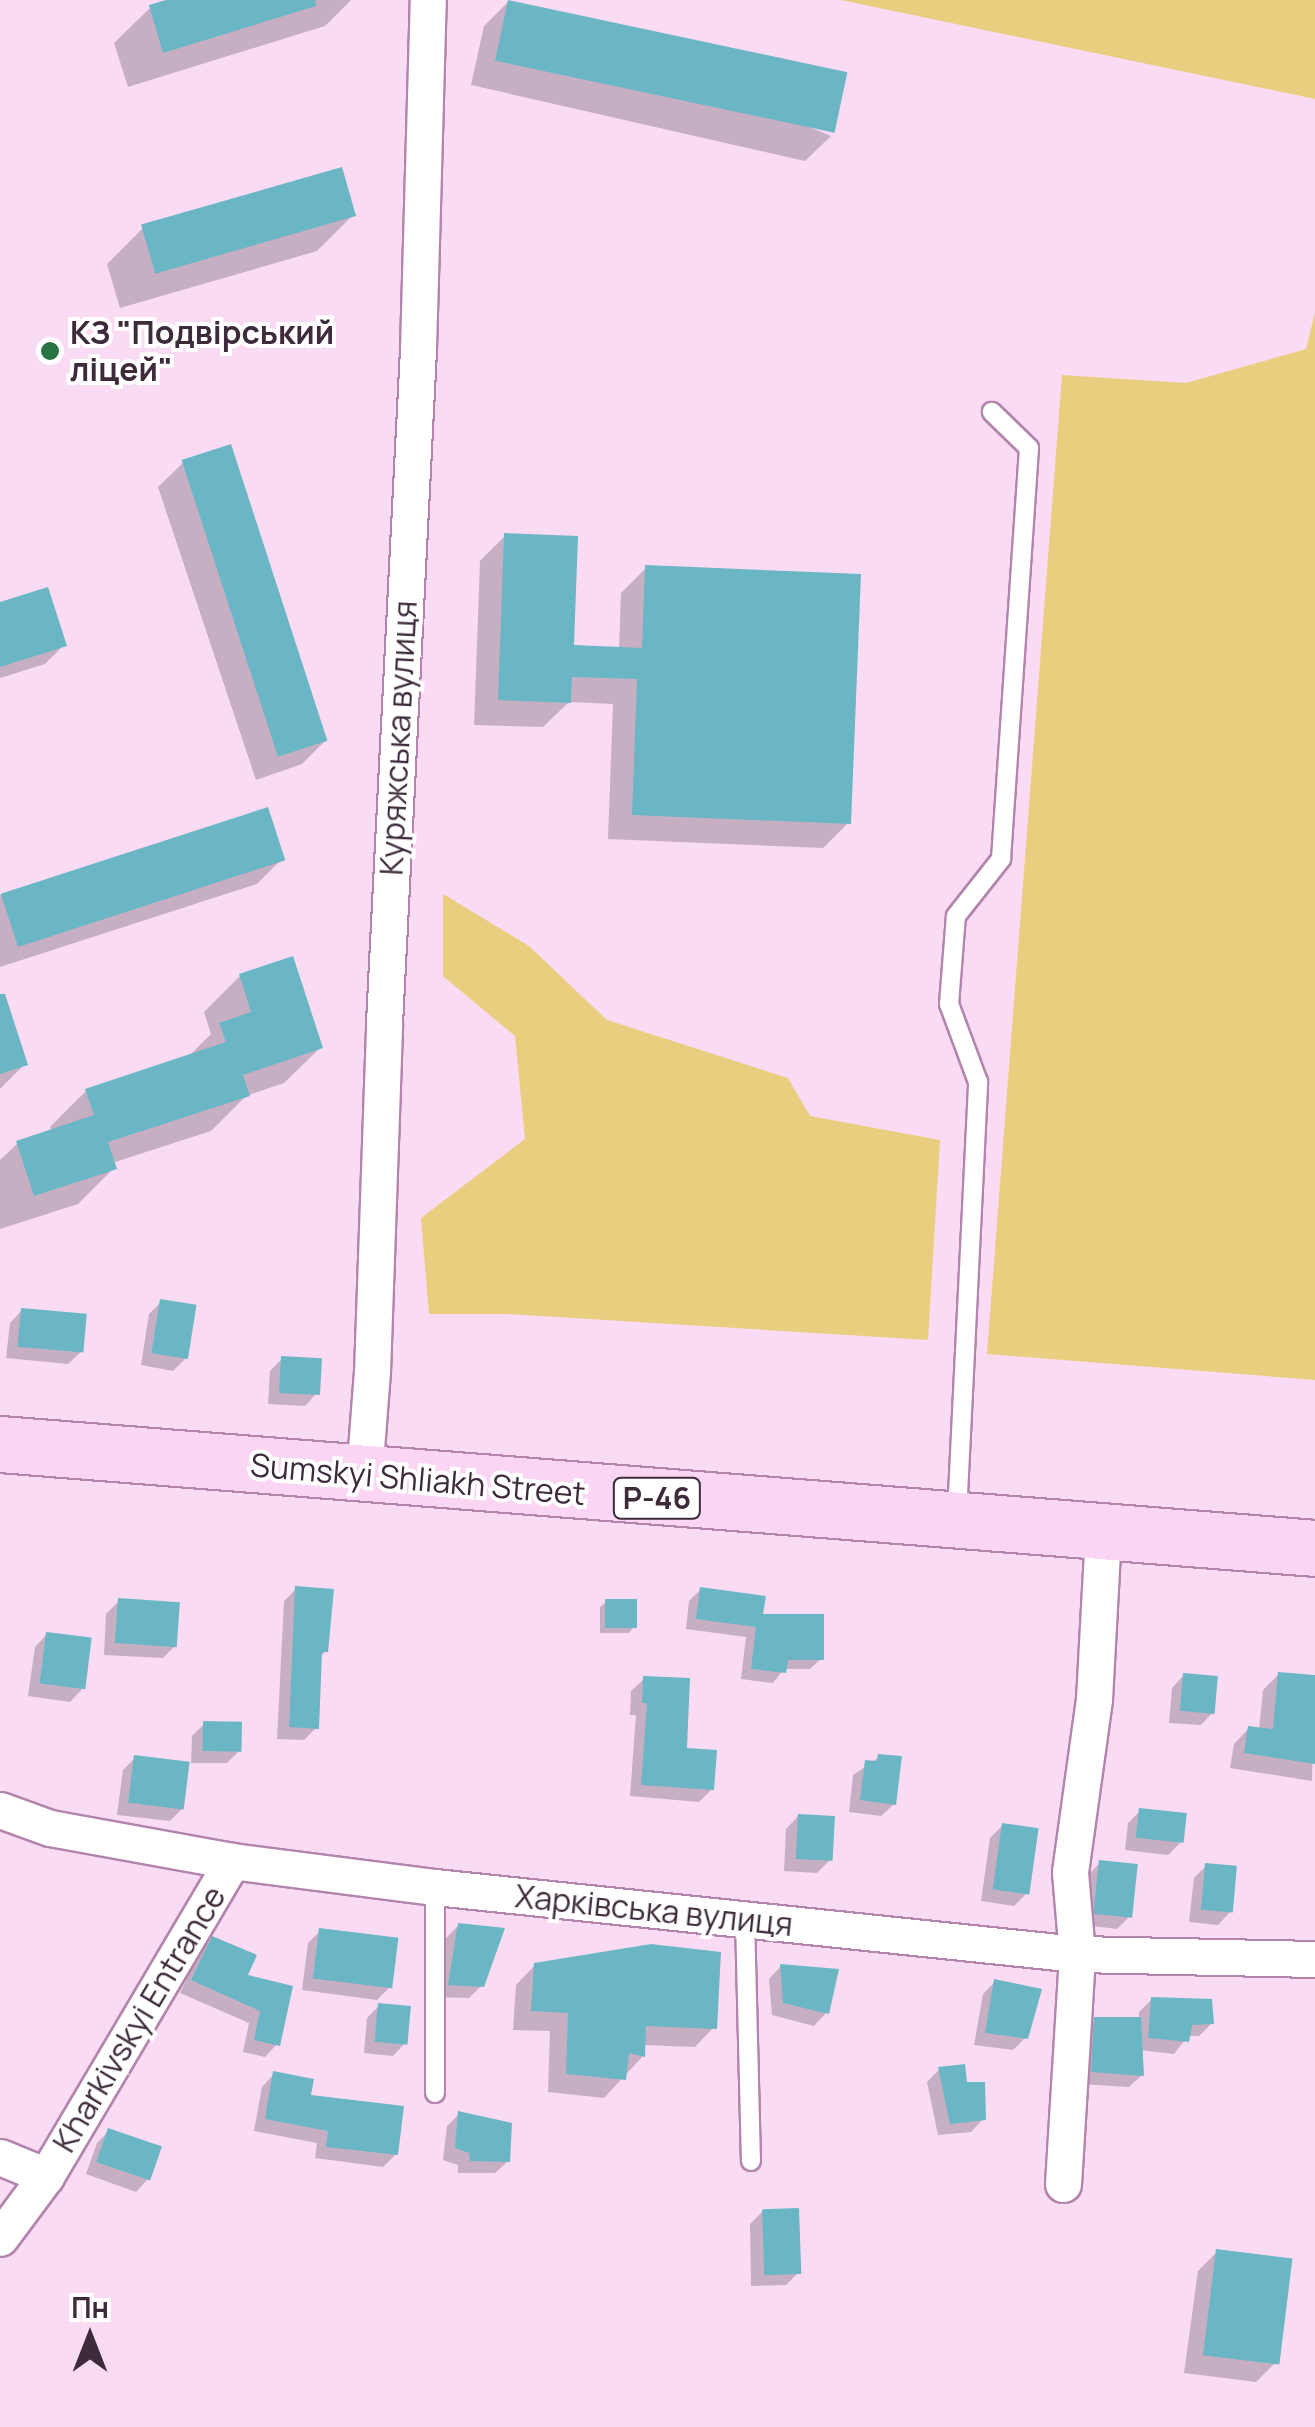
<!DOCTYPE html>
<html>
<head>
<meta charset="utf-8">
<style>
	body { margin:0 }
	#map { position:relative; width:1315px; height:2427px; overflow:hidden; background:#f9dbf4; font-family:Manrope,sans-serif }
	div>[style] { position:absolute }
	[style*='--x'] { left:calc(var(--x)*1px); top:calc(var(--y)*1px); width:calc(var(--w)*1px); rotate:calc(var(--a)*1deg) }
	.green>* { inset:0; background:#e9ce7f }
	.shadow>* { inset:0; background:#0003 }
	.building>* { inset:0; background:#6bb6c5; transform-origin:0 0 }
	.roads { filter:drop-shadow(2px 0 #b385ac) drop-shadow(-2px 0 #b385ac) drop-shadow(0 2px #b385ac) drop-shadow(0 -2px #b385ac) }
	.service>* { height:18px; margin:-9px; padding:0 9px; transform-origin:9px; border-radius:9px; background:#fff }
	.minor>* { height:35px; margin:-17.5px; padding:0 17.5px; transform-origin:17.5px; border-radius:17.5px; background:#fff }
	.primary>* { height:55px; margin:-27.5px; padding:0 27.5px; transform-origin:27.5px; border-radius:27.5px; background:#fad6f4 }
	.dots>* { width:28px; height:28px; translate:-50% -50%; box-sizing:border-box; border:5px solid #fff; border-radius:50% }
	span { translate:-50% -50%; white-space:nowrap; text-align:center; line-height:1.15; -webkit-text-stroke:8px #fff; paint-order:stroke }
	.shield-label span { padding:2px 8px; background:#fff; border:2px solid; border-radius:8px; -webkit-text-stroke-width:0 }
	.shield-label { font-size:30px; color:#3d2a3a; font-weight:700 }
	.poi-label { font-size:32px; color:#3d2a3a; font-weight:700 }
	.left { translate:0 -50%; text-align:left }
	.street-label { font-size:32px; color:#3d2a3a }
	.north { position:absolute; left:40px; top:2287px; width:100px; height:100px; -webkit-text-stroke:8px #fff; paint-order:stroke; rotate:0deg; font-size:28px; font-weight:700; line-height:40px; text-align:center; color:#3d2a3a }
	.north::after { content:''; display:block; margin:auto; width:35px; height:45px; background:#3d2a3a; clip-path:polygon(50% 0,100% 100%,50% 72%,0 100%) }
</style>
</head>
<body>
<div id="map">
	<div class="green">
		<i style="clip-path:polygon(841px 0,1315px 0,1315px 99px)"></i>
		<i style="clip-path:polygon(1315px 313px,1315px 1380px,987px 1354px,1062px 375px,1186px 383px,1306px 349px)"></i>
		<i style="clip-path:polygon(443px 894px,529px 946px,607px 1020px,788px 1078px,810px 1116px,940px 1140px,928px 1340px,507px 1314px,429px 1314px,421px 1218px,525px 1139px,515px 1036px,443px 976px)"></i>
	</div>
	<div class="shadow">
		<i style="clip-path:polygon(174px 0,351px 0,325px 26px,128px 87px,114px 43px,150px 8px)"></i>
		<i style="clip-path:polygon(509px 1px,831px 136px,805px 161px,471px 85px,484px 26px)"></i>
		<i style="clip-path:polygon(353px 215px,317px 251px,120px 308px,107px 264px,143px 228px)"></i>
		<i style="clip-path:polygon(184px 462px,327px 739px,302px 764px,256px 780px,158px 487px)"></i>
		<i style="clip-path:polygon(505px 536px,571px 648px,619px 650px,621px 593px,646px 568px,848px 823px,823px 848px,608px 839px,613px 704px,569px 702px,543px 727px,474px 725px,480px 561px)"></i>
		<i style="clip-path:polygon(0 604px,64px 645px,45px 664px,0 678px)"></i>
		<i style="clip-path:polygon(282px 859px,257px 884px,0 967px,0 895px)"></i>
		<i style="clip-path:polygon(240px 976px,320px 1048px,284px 1083px,246px 1096px,211px 1131px,112px 1163px,114px 1168px,78px 1204px,0 1229px,0 1160px,18px 1143px,52px 1131px,50px 1127px,86px 1091px,188px 1057px,211px 1034px,204px 1012px)"></i>
		<i style="clip-path:polygon(0 1021px,25px 1064px,0 1089px)"></i>
		<i style="clip-path:polygon(161px 1302px,186px 1358px,173px 1371px,141px 1365px,149px 1314px)"></i>
		<i style="clip-path:polygon(22px 1310px,81px 1352px,68px 1364px,6px 1358px,10px 1323px)"></i>
		<i style="clip-path:polygon(282px 1359px,317px 1393px,305px 1406px,268px 1404px,270px 1371px)"></i>
		<i style="clip-path:polygon(296px 1589px,326px 1651px,320px 1657px,316px 1728px,304px 1740px,277px 1739px,284px 1601px)"></i>
		<i style="clip-path:polygon(700px 1590px,760px 1616px,821px 1659px,810px 1669px,784px 1669px,773px 1683px,741px 1679px,746px 1637px,686px 1629px,689px 1601px)"></i>
		<i style="clip-path:polygon(119px 1601px,176px 1645px,163px 1658px,104px 1655px,106px 1614px)"></i>
		<i style="clip-path:polygon(606px 1602px,634px 1627px,629px 1633px,600px 1633px,600px 1607px)"></i>
		<i style="clip-path:polygon(47px 1634px,82px 1689px,70px 1702px,28px 1696px,35px 1647px)"></i>
		<i style="clip-path:polygon(1279px 1674px,1315px 1677px,1312px 1781px,1230px 1768px,1234px 1744px,1249px 1728px,1259px 1730px,1263px 1690px)"></i>
		<i style="clip-path:polygon(1184px 1675px,1213px 1712px,1201px 1725px,1169px 1723px,1172px 1688px)"></i>
		<i style="clip-path:polygon(644px 1679px,712px 1789px,699px 1802px,630px 1796px,636px 1715px,630px 1715px,631px 1691px)"></i>
		<i style="clip-path:polygon(204px 1724px,239px 1751px,227px 1763px,191px 1763px,192px 1736px)"></i>
		<i style="clip-path:polygon(879px 1757px,894px 1804px,881px 1816px,849px 1812px,853px 1775px)"></i>
		<i style="clip-path:polygon(135px 1758px,182px 1809px,170px 1821px,117px 1815px,123px 1770px)"></i>
		<i style="clip-path:polygon(1140px 1811px,1181px 1842px,1168px 1855px,1125px 1850px,1128px 1823px)"></i>
		<i style="clip-path:polygon(798px 1816px,830px 1860px,817px 1873px,784px 1871px,786px 1829px)"></i>
		<i style="clip-path:polygon(1003px 1825px,1026px 1894px,1014px 1906px,981px 1901px,990px 1838px)"></i>
		<i style="clip-path:polygon(1100px 1863px,1130px 1916px,1117px 1929px,1084px 1925px,1088px 1875px)"></i>
		<i style="clip-path:polygon(1206px 1866px,1230px 1912px,1218px 1925px,1189px 1922px,1194px 1878px)"></i>
		<i style="clip-path:polygon(459px 1925px,482px 1985px,469px 1998px,436px 1997px,446px 1938px)"></i>
		<i style="clip-path:polygon(320px 1931px,390px 1987px,377px 2000px,302px 1990px,308px 1943px)"></i>
		<i style="clip-path:polygon(213px 1939px,245px 1977px,277px 2044px,265px 2057px,243px 2052px,249px 2023px,180px 1993px,200px 1951px)"></i>
		<i style="clip-path:polygon(535px 1965px,714px 2027px,695px 2047px,643px 2045px,643px 2056px,604px 2098px,548px 2092px,550px 2031px,513px 2030px,516px 1985px)"></i>
		<i style="clip-path:polygon(781px 1966px,826px 2013px,814px 2026px,772px 2015px,769px 1979px)"></i>
		<i style="clip-path:polygon(995px 1982px,1026px 2037px,1013px 2050px,974px 2045px,983px 1994px)"></i>
		<i style="clip-path:polygon(1152px 1999px,1212px 2023px,1199px 2036px,1188px 2036px,1174px 2054px,1140px 2050px,1142px 2075px,1129px 2087px,1080px 2084px,1083px 2032px,1095px 2020px,1139px 2020px,1139px 2012px)"></i>
		<i style="clip-path:polygon(379px 2006px,405px 2043px,393px 2056px,364px 2053px,367px 2018px)"></i>
		<i style="clip-path:polygon(939px 2070px,964px 2085px,983px 2119px,971px 2132px,938px 2135px,927px 2082px)"></i>
		<i style="clip-path:polygon(274px 2074px,308px 2097px,396px 2154px,383px 2167px,315px 2158px,317px 2143px,254px 2131px,262px 2087px)"></i>
		<i style="clip-path:polygon(459px 2114px,508px 2161px,495px 2173px,458px 2173px,458px 2165px,443px 2160px,447px 2126px)"></i>
		<i style="clip-path:polygon(109px 2131px,148px 2179px,136px 2192px,86px 2174px,97px 2143px)"></i>
		<i style="clip-path:polygon(763px 2211px,798px 2273px,786px 2285px,751px 2286px,750px 2224px)"></i>
		<i style="clip-path:polygon(1217px 2252px,1275px 2363px,1256px 2382px,1184px 2373px,1198px 2271px)"></i>
	</div>
	<div class="building">
		<i style="clip-path:polygon(166px 0,315px 0,316px 6px,163px 53px,149px 5px)"></i>
		<i style="left:508px;top:0;width:347px;height:62px;rotate:12deg"></i>
		<i style="left:342px;top:167px;width:51px;height:209px;rotate:74deg"></i>
		<i style="left:231px;top:444px;width:312px;height:52px;rotate:72deg"></i>
		<i style="clip-path:polygon(504px 533px,578px 536px,574px 645px,642px 648px,645px 565px,861px 574px,851px 824px,632px 815px,637px 679px,572px 677px,571px 703px,498px 700px)"></i>
		<i style="clip-path:polygon(48px 587px,67px 646px,0 667px,0 602px)"></i>
		<i style="left:268px;top:807px;width:56px;height:281px;rotate:72deg"></i>
		<i style="clip-path:polygon(293px 956px,323px 1048px,243px 1075px,250px 1096px,108px 1142px,117px 1169px,34px 1196px,16px 1141px,94px 1115px,85px 1089px,226px 1042px,219px 1023px,251px 1012px,239px 974px)"></i>
		<i style="clip-path:polygon(0 994px,5px 994px,28px 1065px,0 1074px)"></i>
		<i style="left:160px;top:1299px;width:37px;height:55px;rotate:9deg"></i>
		<i style="left:21px;top:1308px;width:66px;height:39px;rotate:5deg"></i>
		<i style="left:281px;top:1356px;width:41px;height:37px;rotate:3deg"></i>
		<i style="clip-path:polygon(295px 1586px,334px 1589px,328px 1652px,322px 1652px,319px 1729px,289px 1727px)"></i>
		<i style="clip-path:polygon(700px 1587px,766px 1596px,763px 1614px,824px 1614px,824px 1660px,788px 1660px,786px 1673px,751px 1669px,756px 1627px,696px 1619px)"></i>
		<i style="left:118px;top:1598px;width:62px;height:45px;rotate:4deg"></i>
		<i style="left:605px;top:1599px;width:32px;height:29px"></i>
		<i style="left:46px;top:1632px;width:46px;height:52px;rotate:7deg"></i>
		<i style="clip-path:polygon(1278px 1672px,1315px 1675px,1315px 1764px,1244px 1753px,1248px 1726px,1273px 1729px)"></i>
		<i style="left:1183px;top:1673px;width:35px;height:38px;rotate:5deg"></i>
		<i style="clip-path:polygon(643px 1676px,690px 1678px,687px 1748px,717px 1750px,714px 1790px,641px 1785px,647px 1703px,642px 1703px)"></i>
		<i style="left:203px;top:1721px;width:39px;height:30px;rotate:1deg"></i>
		<i style="clip-path:polygon(878px 1754px,902px 1756px,896px 1805px,860px 1800px,865px 1760px,877px 1761px)"></i>
		<i style="left:134px;top:1755px;width:56px;height:48px;rotate:7deg"></i>
		<i style="left:1139px;top:1808px;width:48px;height:30px;rotate:6deg"></i>
		<i style="left:798px;top:1814px;width:37px;height:45px;rotate:3deg"></i>
		<i style="left:1002px;top:1823px;width:37px;height:67px;rotate:8deg"></i>
		<i style="left:1099px;top:1860px;width:39px;height:54px;rotate:6deg"></i>
		<i style="left:1205px;top:1863px;width:32px;height:47px;rotate:5deg"></i>
		<i style="clip-path:polygon(458px 1923px,505px 1928px,484px 1987px,448px 1985px)"></i>
		<i style="left:319px;top:1928px;width:80px;height:51px;rotate:7deg"></i>
		<i style="clip-path:polygon(212px 1936px,257px 1955px,248px 1975px,293px 1986px,280px 2046px,254px 2040px,260px 2011px,191px 1980px)"></i>
		<i style="clip-path:polygon(651px 1944px,721px 1952px,717px 2029px,646px 2026px,645px 2057px,629px 2053px,626px 2080px,566px 2074px,568px 2013px,531px 2011px,534px 1963px)"></i>
		<i style="clip-path:polygon(780px 1964px,839px 1969px,829px 2014px,783px 2003px)"></i>
		<i style="clip-path:polygon(994px 1979px,1042px 1989px,1028px 2039px,985px 2033px)"></i>
		<i style="clip-path:polygon(1151px 1997px,1212px 1999px,1214px 2024px,1192px 2025px,1189px 2042px,1148px 2038px)"></i>
		<i style="left:378px;top:2003px;width:33px;height:39px;rotate:5deg"></i>
		<i style="clip-path:polygon(1094px 2017px,1141px 2017px,1144px 2076px,1091px 2072px)"></i>
		<i style="clip-path:polygon(965px 2064px,967px 2082px,985px 2082px,986px 2120px,950px 2124px,938px 2067px)"></i>
		<i style="clip-path:polygon(273px 2071px,314px 2079px,311px 2095px,404px 2106px,398px 2155px,326px 2147px,328px 2131px,265px 2119px)"></i>
		<i style="clip-path:polygon(458px 2111px,512px 2123px,510px 2162px,470px 2161px,469px 2153px,455px 2148px)"></i>
		<i style="left:108px;top:2128px;width:57px;height:36px;rotate:19deg"></i>
		<i style="left:799px;top:2208px;width:66px;height:37px;rotate:88deg"></i>
		<i style="left:1216px;top:2249px;width:77px;height:107px;rotate:7deg"></i>
	</div>
	<div class="roads">
		<div class="service">
			<i style="--x:957;--y:1515;--w:434;--a:-87.2"></i>
			<i style="--x:978;--y:1082;--w:83;--a:-110.4"></i>
			<i style="--x:949;--y:1004;--w:88;--a:-85.5"></i>
			<i style="--x:956;--y:916;--w:73;--a:-51.7"></i>
			<i style="--x:1001;--y:859;--w:412;--a:-86.1"></i>
			<i style="--x:1029;--y:448;--w:52;--a:-135.8"></i>
			<i style="--x:745;--y:1918;--w:243;--a:88.6"></i>
			<i style="--x:435;--y:2093;--w:206;--a:-90"></i>
		</div>
		<div class="minor">
			<i style="--x:364;--y:1475;--w:103;--a:-85.6"></i>
			<i style="--x:372;--y:1372;--w:349;--a:-88"></i>
			<i style="--x:384;--y:1023;--w:675;--a:-87.11"></i>
			<i style="--x:418;--y:349;--w:349;--a:-88.4"></i>
			<i style="--x:0;--y:1810;--w:53;--a:19.8"></i>
			<i style="--x:50;--y:1828;--w:185;--a:10.3"></i>
			<i style="--x:232;--y:1861;--w:205;--a:7.3"></i>
			<i style="--x:435;--y:1887;--w:645;--a:5.96"></i>
			<i style="--x:1077;--y:1954;--w:238;--a:1.2"></i>
			<i style="--x:0;--y:2157;--w:50;--a:22.4"></i>
			<i style="--x:46;--y:2176;--w:77;--a:126.6"></i>
			<i style="--x:46;--y:2176;--w:366;--a:-59.4"></i>
			<i style="--x:1063;--y:2184;--w:230;--a:-86.5"></i>
			<i style="--x:1077;--y:1954;--w:82;--a:-94.9"></i>
			<i style="--x:1070;--y:1872;--w:175;--a:-82.1"></i>
			<i style="--x:1094;--y:1699;--w:165;--a:-86.9"></i>
		</div>
		<div class="primary">
			<i style="--x:0;--y:1444;--w:1319;--a:4.52"></i>
		</div>
	</div>
	<div class="dots">
		<i style="left:50px;top:351px;background:#287442"></i>
	</div>
	<div class="shield-label">
		<span style="left:657px;top:1498px">Р-46</span>
	</div>
	<div class="poi-label">
		<span class="left" style="left:70px;top:351px">КЗ "Подвірський<br>ліцей"</span>
	</div>
	<div class="street-label">
		<span style="left:398px;top:738px;rotate:-87deg">Куряжська вулиця</span>
		<span style="left:418px;top:1479px;rotate:5deg">Sumskyi Shliakh Street</span>
		<span style="left:654px;top:1910px;rotate:6deg">Харківська вулиця</span>
		<span style="left:139px;top:2019px;rotate:-59deg">Kharkivskyi Entrance</span>
	</div>
	<div class="north">Пн</div>
</div>
</body>
</html>
